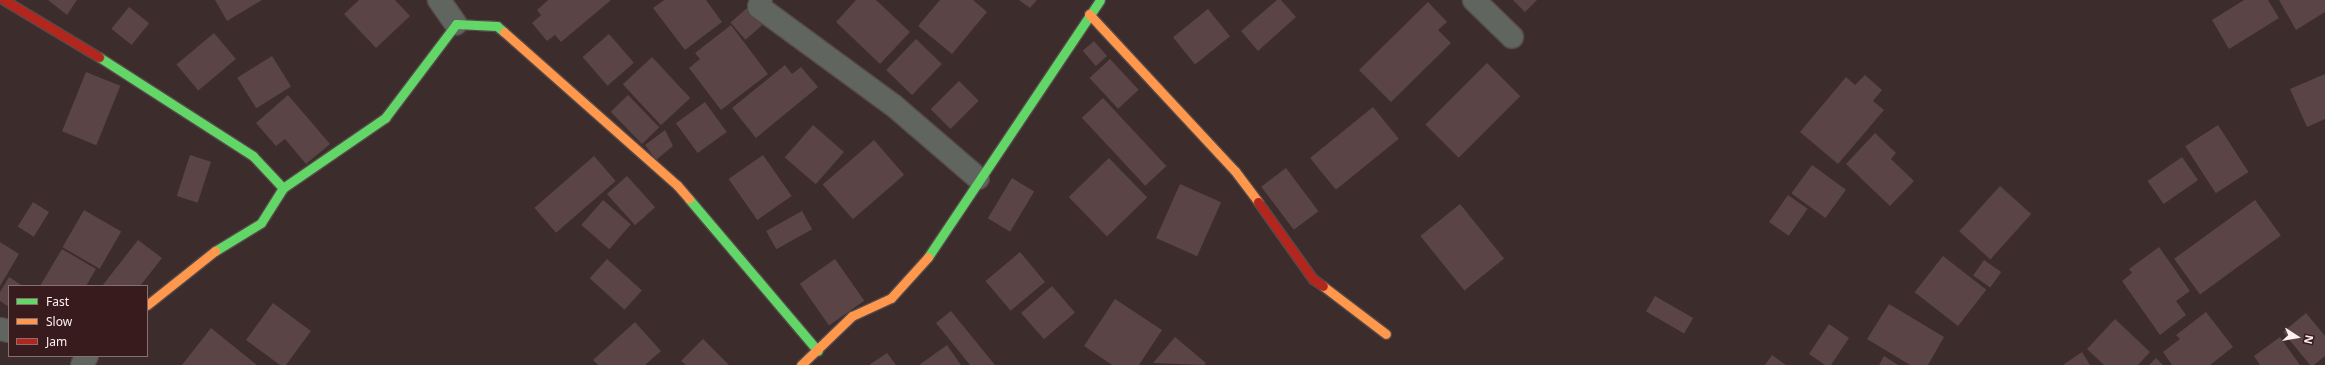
<!DOCTYPE html>
<html>
<head>
<meta charset="utf-8">
<style>
	body { margin:0 }
	#map { position:relative; width:2325px; height:365px; overflow:hidden; background:#3c2c2c; font-family:"Noto Sans",sans-serif }
	div>[style] { position:absolute }
	[style*='--x'] { left:calc(var(--x)*1px); top:calc(var(--y)*1px); width:calc(var(--w)*1px); rotate:calc(var(--a)*1deg) }
	.building>* { inset:0; background:#5a4445; transform-origin:0 0 }
	.roads { filter:drop-shadow(1px 0 #554949) drop-shadow(-1px 0 #554949) drop-shadow(0 1px #554949) drop-shadow(0 -1px #554949) }
	.street>* { height:22px; margin:-11px; padding:0 11px; transform-origin:11px; border-radius:11px; background:#606560 }
	.fast>* { height:9px; margin:-4.5px; padding:0 4.5px; transform-origin:4.5px; border-radius:4.5px; background:#63d668 }
	.slow>* { height:9px; margin:-4.5px; padding:0 4.5px; transform-origin:4.5px; border-radius:4.5px; background:#ff974d }
	.jam>* { height:9px; margin:-4.5px; padding:0 4.5px; transform-origin:4.5px; border-radius:4.5px; background:#b3261e }
	span { translate:-50% -50%; white-space:nowrap; text-align:center; line-height:1.15; -webkit-text-stroke:4px #381b1d; paint-order:stroke }
	.legend { position:absolute; left:8px; top:285px; width:140px; height:72px; box-sizing:border-box; background:#381b1d; border:1px solid #867071; margin:0; padding:5px 7px; list-style:none; font-size:12px; color:#fcf0f0 }
	.legend li { display:flex; align-items:center; gap:8px; height:20px }
	.legend b { width:20px; border:1px solid #867071 }
	.north { position:absolute; left:2277px; top:317px; width:40px; height:40px; -webkit-text-stroke:3px #381b1d; paint-order:stroke; rotate:102deg; font-size:11px; font-weight:700; line-height:16px; text-align:center; color:#fcf0f0 }
	.north::after { content:''; display:block; margin:auto; width:14px; height:18px; background:#fcf0f0; clip-path:polygon(50% 0,100% 100%,50% 72%,0 100%) }
</style>
</head>
<body>
<div id="map">
	<div class="building">
		<i style="clip-path:polygon(48px 0,77px 0,67px 15px)"></i>
		<i style="clip-path:polygon(215px 0,262px 0,227px 21px)"></i>
		<i style="clip-path:polygon(359px 0,395px 0,410px 16px,376px 48px,344px 14px)"></i>
		<i style="clip-path:polygon(548px 0,611px 0,561px 42px,555px 35px,547px 41px,532px 23px,541px 15px,537px 10px)"></i>
		<i style="clip-path:polygon(664px 0,706px 0,722px 22px,685px 50px,653px 8px)"></i>
		<i style="clip-path:polygon(856px 0,876px 0,910px 32px,880px 64px,836px 22px)"></i>
		<i style="clip-path:polygon(940px 0,973px 0,987px 12px,952px 54px,918px 26px)"></i>
		<i style="clip-path:polygon(1019px 0,1037px 0,1030px 8px)"></i>
		<i style="clip-path:polygon(1277px 0,1281px 0,1296px 17px,1258px 51px,1241px 31px)"></i>
		<i style="clip-path:polygon(1513px 0,1537px 0,1525px 12px)"></i>
		<i style="clip-path:polygon(2244px 0,2268px 0,2279px 18px,2229px 49px,2212px 20px)"></i>
		<i style="clip-path:polygon(2279px 0,2325px 0,2325px 12px,2296px 30px)"></i>
		<i style="clip-path:polygon(1428px 2px,1447px 22px,1438px 30px,1451px 43px,1391px 102px,1359px 70px)"></i>
		<i style="left:129px;top:7px;width:26px;height:28px;rotate:39deg"></i>
		<i style="left:747px;top:8px;width:23px;height:22px;rotate:49deg"></i>
		<i style="left:1208px;top:9px;width:35px;height:45px;rotate:51deg"></i>
		<i style="clip-path:polygon(731px 25px,768px 74px,721px 110px,689px 68px,700px 59px,695px 53px)"></i>
		<i style="left:214px;top:33px;width:34px;height:49px;rotate:50deg"></i>
		<i style="left:609px;top:34px;width:38px;height:35px;rotate:49deg"></i>
		<i style="left:916px;top:39px;width:36px;height:43px;rotate:44deg"></i>
		<i style="left:1094px;top:41px;width:20px;height:15px;rotate:49deg"></i>
		<i style="left:272px;top:56px;width:36px;height:41px;rotate:58deg"></i>
		<i style="left:652px;top:57px;width:56px;height:40px;rotate:47deg"></i>
		<i style="left:1110px;top:59px;width:42px;height:28px;rotate:47deg"></i>
		<i style="left:1487px;top:63px;width:47px;height:87px;rotate:45deg"></i>
		<i style="clip-path:polygon(785px 65px,792px 74px,801px 67px,818px 87px,756px 138px,732px 108px)"></i>
		<i style="left:86px;top:72px;width:37px;height:64px;rotate:22deg"></i>
		<i style="clip-path:polygon(2325px 74px,2325px 119px,2307px 127px,2290px 89px)"></i>
		<i style="clip-path:polygon(1865px 75px,1882px 90px,1873px 101px,1884px 110px,1838px 164px,1800px 132px,1846px 77px,1855px 85px)"></i>
		<i style="left:959px;top:81px;width:28px;height:40px;rotate:45deg"></i>
		<i style="clip-path:polygon(288px 95px,330px 144px,306px 164px,285px 139px,276px 146px,256px 123px)"></i>
		<i style="left:628px;top:95px;width:45px;height:24px;rotate:46deg"></i>
		<i style="left:1103px;top:98px;width:93px;height:29px;rotate:47deg"></i>
		<i style="left:705px;top:102px;width:37px;height:36px;rotate:54deg"></i>
		<i style="left:1373px;top:107px;width:41px;height:81px;rotate:51deg"></i>
		<i style="left:813px;top:125px;width:41px;height:43px;rotate:41deg"></i>
		<i style="left:2218px;top:125px;width:56px;height:39px;rotate:57deg"></i>
		<i style="clip-path:polygon(665px 130px,673px 146px,656px 160px,645px 145px)"></i>
		<i style="clip-path:polygon(1875px 133px,1896px 153px,1891px 159px,1914px 181px,1890px 206px,1846px 164px)"></i>
		<i style="left:874px;top:140px;width:46px;height:68px;rotate:49deg"></i>
		<i style="left:190px;top:155px;width:22px;height:43px;rotate:18deg"></i>
		<i style="left:763px;top:155px;width:50px;height:42px;rotate:55deg"></i>
		<i style="left:594px;top:156px;width:33px;height:79px;rotate:49deg"></i>
		<i style="left:2182px;top:157px;width:28px;height:42px;rotate:55deg"></i>
		<i style="left:1109px;top:158px;width:55px;height:56px;rotate:46deg"></i>
		<i style="left:1812px;top:165px;width:42px;height:35px;rotate:36deg"></i>
		<i style="left:1286px;top:168px;width:54px;height:31px;rotate:53deg"></i>
		<i style="left:627px;top:176px;width:42px;height:27px;rotate:48deg"></i>
		<i style="left:1012px;top:178px;width:26px;height:47px;rotate:31deg"></i>
		<i style="left:1180px;top:184px;width:45px;height:59px;rotate:24deg"></i>
		<i style="left:2000px;top:186px;width:42px;height:61px;rotate:42deg"></i>
		<i style="left:1788px;top:195px;width:24px;height:33px;rotate:35deg"></i>
		<i style="left:603px;top:200px;width:37px;height:33px;rotate:41deg"></i>
		<i style="left:2255px;top:200px;width:44px;height:100px;rotate:54deg"></i>
		<i style="left:33px;top:202px;width:19px;height:29px;rotate:32deg"></i>
		<i style="left:1460px;top:204px;width:70px;height:51px;rotate:51deg"></i>
		<i style="left:84px;top:210px;width:43px;height:43px;rotate:30deg"></i>
		<i style="left:802px;top:211px;width:21px;height:41px;rotate:61deg"></i>
		<i style="clip-path:polygon(138px 240px,162px 258px,140px 286px,102px 286px)"></i>
		<i style="clip-path:polygon(0 242px,19px 254px,0 286px)"></i>
		<i style="clip-path:polygon(2159px 247px,2190px 291px,2176px 301px,2186px 315px,2160px 335px,2122px 281px,2132px 273px,2129px 269px)"></i>
		<i style="clip-path:polygon(62px 249px,96px 269px,86px 286px,40px 286px)"></i>
		<i style="left:1020px;top:252px;width:39px;height:45px;rotate:50deg"></i>
		<i style="left:1943px;top:256px;width:55px;height:46px;rotate:38deg"></i>
		<i style="left:607px;top:259px;width:47px;height:26px;rotate:42deg"></i>
		<i style="left:835px;top:259px;width:51px;height:43px;rotate:55deg"></i>
		<i style="left:1984px;top:260px;width:21px;height:19px;rotate:35deg"></i>
		<i style="clip-path:polygon(9px 277px,23px 286px,9px 286px,9px 307px,0 301px,0 292px)"></i>
		<i style="left:1052px;top:286px;width:35px;height:41px;rotate:49deg"></i>
		<i style="left:1655px;top:296px;width:44px;height:18px;rotate:30deg"></i>
		<i style="clip-path:polygon(1115px 299px,1162px 330px,1139px 365px,1112px 365px,1084px 346px)"></i>
		<i style="clip-path:polygon(273px 303px,311px 331px,286px 365px,280px 365px,246px 340px)"></i>
		<i style="clip-path:polygon(1889px 304px,1944px 337px,1928px 365px,1910px 365px,1867px 339px)"></i>
		<i style="clip-path:polygon(951px 311px,995px 365px,970px 365px,936px 323px)"></i>
		<i style="clip-path:polygon(2206px 312px,2233px 347px,2210px 365px,2172px 365px,2163px 352px,2180px 339px,2176px 335px)"></i>
		<i style="clip-path:polygon(2306px 313px,2325px 336px,2325px 356px,2314px 365px,2310px 365px,2283px 332px)"></i>
		<i style="clip-path:polygon(2115px 319px,2150px 352px,2138px 365px,2104px 365px,2087px 349px)"></i>
		<i style="clip-path:polygon(635px 322px,661px 351px,645px 365px,598px 365px,593px 360px)"></i>
		<i style="clip-path:polygon(1829px 324px,1849px 338px,1831px 365px,1825px 365px,1809px 354px)"></i>
		<i style="clip-path:polygon(211px 328px,257px 365px,182px 365px)"></i>
		<i style="clip-path:polygon(1175px 337px,1206px 363px,1204px 365px,1153px 363px)"></i>
		<i style="clip-path:polygon(2280px 337px,2300px 365px,2260px 365px,2254px 356px)"></i>
		<i style="clip-path:polygon(703px 339px,729px 365px,686px 365px,681px 361px)"></i>
		<i style="clip-path:polygon(947px 345px,961px 365px,919px 365px)"></i>
		<i style="clip-path:polygon(2082px 352px,2090px 365px,2063px 365px)"></i>
		<i style="clip-path:polygon(887px 353px,896px 365px,869px 365px)"></i>
		<i style="clip-path:polygon(1772px 355px,1786px 365px,1765px 365px)"></i>
		<i style="clip-path:polygon(1884px 356px,1898px 365px,1879px 365px)"></i>
		<i style="clip-path:polygon(2156px 358px,2163px 365px,2149px 365px)"></i>
	</div>
	<div class="roads">
		<div class="street">
			<i style="--x:439;--y:0;--w:29;--a:55"></i>
			<i style="--x:761;--y:0;--w:7;--a:106"></i>
			<i style="--x:759;--y:7;--w:166;--a:36.2"></i>
			<i style="--x:893;--y:105;--w:112;--a:40.7"></i>
			<i style="--x:1474;--y:0;--w:53;--a:44.2"></i>
			<i style="--x:0;--y:329;--w:9;--a:13"></i>
			<i style="--x:82;--y:365;--w:10;--a:-61"></i>
		</div>
		<div class="fast">
			<i style="--x:99;--y:57;--w:183;--a:32.7"></i>
			<i style="--x:253;--y:156;--w:44;--a:46.8"></i>
			<i style="--x:283;--y:188;--w:41;--a:122.2"></i>
			<i style="--x:261;--y:223;--w:54;--a:148.7"></i>
			<i style="--x:283;--y:188;--w:124;--a:-34.5"></i>
			<i style="--x:385;--y:118;--w:118;--a:-52.9"></i>
			<i style="--x:456;--y:24;--w:41;--a:2.8"></i>
			<i style="--x:497;--y:26;--w:9;--a:41"></i>
			<i style="--x:689;--y:199;--w:199;--a:49.7"></i>
			<i style="--x:928;--y:257;--w:309;--a:-56.2"></i>
		</div>
		<div class="slow">
			<i style="--x:1089;--y:14;--w:214;--a:47.1"></i>
			<i style="--x:1235;--y:171;--w:39;--a:53"></i>
			<i style="--x:504;--y:32;--w:231;--a:41.5"></i>
			<i style="--x:677;--y:185;--w:18;--a:49"></i>
			<i style="--x:1323;--y:286;--w:79;--a:37.3"></i>
			<i style="--x:147;--y:305;--w:87;--a:-38.5"></i>
			<i style="--x:801;--y:365;--w:71;--a:-43.9"></i>
			<i style="--x:852;--y:316;--w:43;--a:-24.8"></i>
			<i style="--x:891;--y:298;--w:55;--a:-47.9"></i>
		</div>
		<div class="jam">
			<i style="--x:4;--y:0;--w:111;--a:31"></i>
			<i style="--x:1258;--y:202;--w:95;--a:54.5"></i>
			<i style="--x:1313;--y:279;--w:12;--a:35"></i>
		</div>
	</div>
	<ul class="legend">
	<li><b style="height:5px;background:#63d668"></b>Fast</li>
	<li><b style="height:5px;background:#ff974d"></b>Slow</li>
	<li><b style="height:5px;background:#b3261e"></b>Jam</li>
	</ul>
	<div class="north">N</div>
</div>
</body>
</html>
